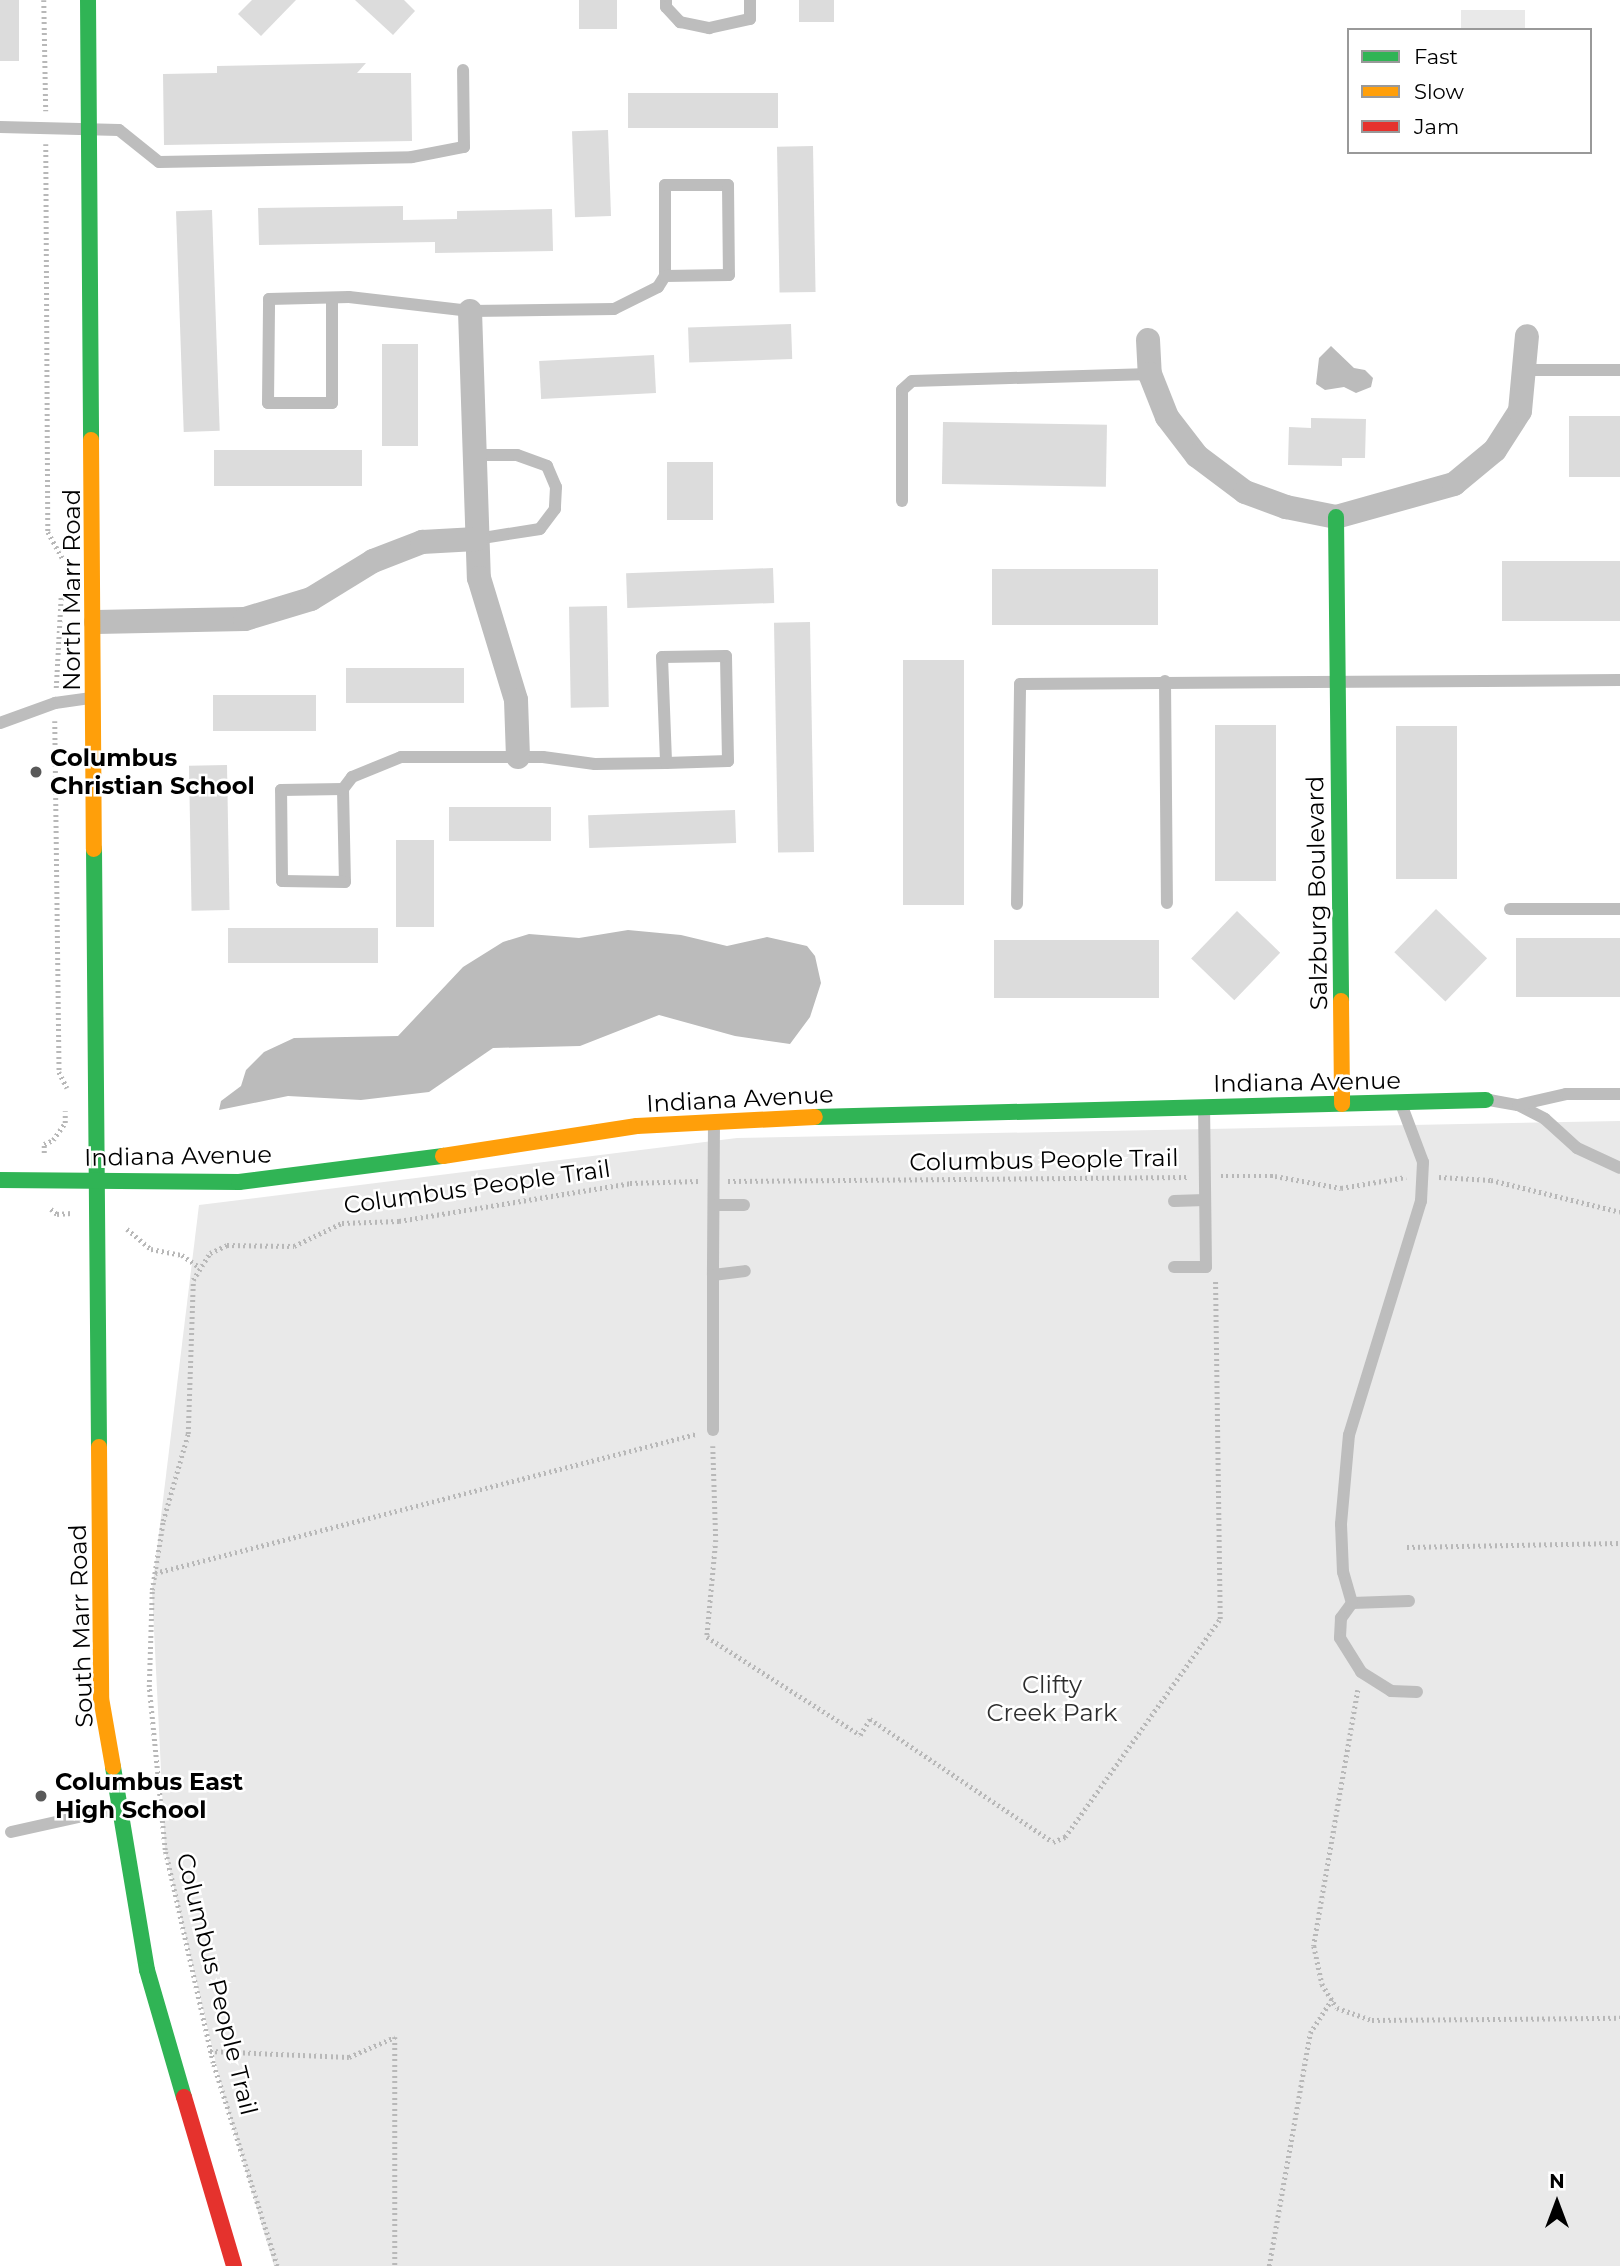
<!DOCTYPE html>
<html>
<head>
<meta charset="utf-8">
<style>
	body { margin:0 }
	#map { position:relative; width:1620px; height:2266px; overflow:hidden; background:#fff; font-family:Montserrat,sans-serif }
	div>[style] { position:absolute }
	[style*='--x'] { left:calc(var(--x)*1px); top:calc(var(--y)*1px); width:calc(var(--w)*1px); rotate:calc(var(--a)*1deg) }
	.green>* { inset:0; background:#e9e9e9; transform-origin:0 0 }
	.water>* { inset:0; background:#bbb }
	.building>* { inset:0; background:#dcdcdc; transform-origin:0 0 }
	.path>* { height:4.5px; margin-top:-2.25px; transform-origin:0; background:repeating-linear-gradient(90deg,#b8b8b8 0 2px,transparent 0 5.5px) }
	.lane>* { height:12px; margin:-6px; padding:0 6px; transform-origin:6px; border-radius:6px; background:#bdbdbd }
	.street>* { height:24px; margin:-12px; padding:0 12px; transform-origin:12px; border-radius:12px; background:#bdbdbd }
	.fast>* { height:16px; margin:-8px; padding:0 8px; transform-origin:8px; border-radius:8px; background:#30b455 }
	.slow>* { height:16px; margin:-8px; padding:0 8px; transform-origin:8px; border-radius:8px; background:#ff9f0a }
	.jam>* { height:16px; margin:-8px; padding:0 8px; transform-origin:8px; border-radius:8px; background:#e5322d }
	.dots>* { width:19px; height:19px; translate:-50% -50%; box-sizing:border-box; border:4px solid #fff; border-radius:50% }
	span { translate:-50% -50%; white-space:nowrap; text-align:center; line-height:1.15; -webkit-text-stroke:5px #fff; paint-order:stroke }
	.street-label { font-size:24px; color:#000 }
	.poi-label { font-size:24px; color:#000; font-weight:700 }
	.left { translate:0 -50%; text-align:left }
	.park-label { font-size:24px; color:#2e2e2e }
	.legend { position:absolute; left:1347px; top:28px; width:245px; height:126px; box-sizing:border-box; background:#fff; border:2px solid #999; margin:0; padding:9px 12px; list-style:none; font-size:21px; color:#000 }
	.legend li { display:flex; align-items:center; gap:14px; height:35px }
	.legend b { width:35px; border:2px solid #999 }
	.north { position:absolute; left:1522px; top:2168px; width:70px; height:70px; -webkit-text-stroke:5px #fff; paint-order:stroke; rotate:0deg; font-size:19px; font-weight:700; line-height:28px; text-align:center; color:#000 }
	.north::after { content:''; display:block; margin:auto; width:24px; height:32px; background:#000; clip-path:polygon(50% 0,100% 100%,50% 72%,0 100%) }
</style>
</head>
<body>
<div id="map">
	<div class="green">
		<i style="left:1525px;top:10px;width:20px;height:64px;rotate:90deg"></i>
		<i style="clip-path:polygon(1620px 1121px,1620px 2266px,274px 2266px,224px 2097px,165px 1850px,152px 1590px,199px 1205px,737px 1138px)"></i>
	</div>
	<div class="water">
		<i style="clip-path:polygon(1331px 346px,1354px 368px,1365px 370px,1373px 378px,1371px 387px,1356px 393px,1344px 387px,1325px 390px,1316px 384px,1319px 358px)"></i>
		<i style="clip-path:polygon(628px 930px,681px 935px,727px 946px,767px 937px,807px 946px,815px 956px,821px 983px,810px 1017px,790px 1044px,735px 1036px,659px 1015px,580px 1046px,493px 1048px,429px 1092px,361px 1100px,288px 1096px,219px 1110px,221px 1101px,241px 1086px,246px 1070px,264px 1052px,294px 1038px,398px 1036px,463px 967px,503px 942px,529px 934px,579px 938px)"></i>
	</div>
	<div class="building">
		<i style="left:0;top:0;width:19px;height:61px"></i>
		<i style="clip-path:polygon(252px 0,296px 0,261px 36px,238px 14px)"></i>
		<i style="clip-path:polygon(355px 0,404px 0,415px 11px,393px 35px)"></i>
		<i style="left:579px;top:0;width:38px;height:29px"></i>
		<i style="left:799px;top:0;width:35px;height:22px"></i>
		<i style="clip-path:polygon(366px 63px,357px 73px,411px 73px,412px 141px,164px 145px,163px 74px,217px 73px,217px 66px)"></i>
		<i style="left:778px;top:93px;width:35px;height:150px;rotate:90deg"></i>
		<i style="left:608px;top:130px;width:86px;height:36px;rotate:88deg"></i>
		<i style="left:813px;top:146px;width:146px;height:36px;rotate:89deg"></i>
		<i style="clip-path:polygon(403px 206px,403px 220px,457px 219px,457px 211px,552px 209px,553px 251px,435px 253px,435px 242px,259px 245px,258px 208px)"></i>
		<i style="left:212px;top:210px;width:221px;height:36px;rotate:88deg"></i>
		<i style="left:791px;top:324px;width:35px;height:103px;rotate:88deg"></i>
		<i style="left:382px;top:344px;width:36px;height:102px"></i>
		<i style="left:654px;top:355px;width:38px;height:115px;rotate:87deg"></i>
		<i style="left:1569px;top:416px;width:51px;height:61px"></i>
		<i style="clip-path:polygon(1311px 418px,1366px 419px,1365px 458px,1342px 458px,1342px 466px,1288px 465px,1289px 427px,1311px 428px)"></i>
		<i style="left:943px;top:422px;width:164px;height:62px;rotate:1deg"></i>
		<i style="left:362px;top:450px;width:36px;height:148px;rotate:90deg"></i>
		<i style="left:667px;top:462px;width:46px;height:58px"></i>
		<i style="left:1620px;top:561px;width:60px;height:118px;rotate:90deg"></i>
		<i style="left:773px;top:568px;width:35px;height:147px;rotate:88deg"></i>
		<i style="left:1158px;top:569px;width:56px;height:166px;rotate:90deg"></i>
		<i style="left:607px;top:606px;width:101px;height:38px;rotate:89deg"></i>
		<i style="left:810px;top:622px;width:230px;height:36px;rotate:89deg"></i>
		<i style="left:903px;top:660px;width:61px;height:245px"></i>
		<i style="left:346px;top:668px;width:118px;height:35px"></i>
		<i style="left:316px;top:695px;width:36px;height:103px;rotate:90deg"></i>
		<i style="left:1215px;top:725px;width:61px;height:156px"></i>
		<i style="left:1396px;top:726px;width:61px;height:153px"></i>
		<i style="left:227px;top:765px;width:145px;height:38px;rotate:89deg"></i>
		<i style="left:551px;top:807px;width:34px;height:102px;rotate:90deg"></i>
		<i style="left:735px;top:810px;width:33px;height:147px;rotate:88deg"></i>
		<i style="left:396px;top:840px;width:38px;height:87px"></i>
		<i style="left:1436px;top:909px;width:71px;height:60px;rotate:44deg"></i>
		<i style="left:1237px;top:911px;width:60px;height:66px;rotate:44deg"></i>
		<i style="left:378px;top:928px;width:35px;height:150px;rotate:90deg"></i>
		<i style="left:1516px;top:938px;width:104px;height:59px"></i>
		<i style="left:1159px;top:940px;width:58px;height:165px;rotate:90deg"></i>
	</div>
	<div class="path">
		<i style="--x:44;--y:0;--w:111;--a:89"></i>
		<i style="--x:46;--y:144;--w:388;--a:89.7"></i>
		<i style="--x:48;--y:532;--w:31;--a:61"></i>
		<i style="--x:56;--y:688;--w:93;--a:-86.9"></i>
		<i style="--x:55;--y:721;--w:351;--a:89.3"></i>
		<i style="--x:59;--y:1072;--w:18;--a:63"></i>
		<i style="--x:44;--y:1153;--w:9;--a:-90"></i>
		<i style="--x:44;--y:1144;--w:10;--a:-24"></i>
		<i style="--x:53;--y:1140;--w:21;--a:-55"></i>
		<i style="--x:65;--y:1123;--w:12;--a:-90"></i>
		<i style="--x:1221;--y:1176;--w:54;--a:0"></i>
		<i style="--x:1275;--y:1176;--w:67;--a:10.3"></i>
		<i style="--x:1341;--y:1188;--w:66;--a:-9.6"></i>
		<i style="--x:1439;--y:1177;--w:52;--a:3.3"></i>
		<i style="--x:1491;--y:1180;--w:133;--a:13.9"></i>
		<i style="--x:728;--y:1181;--w:460;--a:-0.5"></i>
		<i style="--x:51;--y:1209;--w:8;--a:40"></i>
		<i style="--x:57;--y:1214;--w:15;--a:-4"></i>
		<i style="--x:127;--y:1229;--w:31;--a:40"></i>
		<i style="--x:151;--y:1249;--w:32;--a:11"></i>
		<i style="--x:182;--y:1255;--w:19;--a:35"></i>
		<i style="--x:713;--y:1446;--w:94;--a:88.2"></i>
		<i style="--x:716;--y:1540;--w:97;--a:95.3"></i>
		<i style="--x:707;--y:1637;--w:182;--a:32.6"></i>
		<i style="--x:860;--y:1735;--w:19;--a:-58"></i>
		<i style="--x:870;--y:1719;--w:220;--a:33.9"></i>
		<i style="--x:1053;--y:1842;--w:13;--a:-23"></i>
		<i style="--x:1065;--y:1837;--w:267;--a:-54.6"></i>
		<i style="--x:1220;--y:1619;--w:339;--a:-90.8"></i>
		<i style="--x:1407;--y:1547;--w:213;--a:-1.1"></i>
		<i style="--x:155;--y:1573;--w:559;--a:-14.41"></i>
		<i style="--x:1358;--y:1690;--w:260;--a:99.8"></i>
		<i style="--x:1314;--y:1946;--w:39;--a:78"></i>
		<i style="--x:1322;--y:1984;--w:28;--a:58"></i>
		<i style="--x:1337;--y:2008;--w:37;--a:19"></i>
		<i style="--x:1372;--y:2020;--w:248;--a:-0.5"></i>
		<i style="--x:210;--y:2051;--w:139;--a:2.5"></i>
		<i style="--x:349;--y:2057;--w:50;--a:-23.5"></i>
		<i style="--x:395;--y:2037;--w:229;--a:90"></i>
		<i style="--x:277;--y:2266;--w:213;--a:-107.5"></i>
		<i style="--x:213;--y:2063;--w:218;--a:-102.7"></i>
		<i style="--x:165;--y:1850;--w:164;--a:-95.6"></i>
		<i style="--x:149;--y:1687;--w:97;--a:-88.2"></i>
		<i style="--x:152;--y:1590;--w:70;--a:-80.9"></i>
		<i style="--x:163;--y:1521;--w:91;--a:-74"></i>
		<i style="--x:188;--y:1434;--w:154;--a:-88.1"></i>
		<i style="--x:193;--y:1280;--w:32;--a:-58"></i>
		<i style="--x:210;--y:1253;--w:19;--a:-25"></i>
		<i style="--x:227;--y:1245;--w:67;--a:0.9"></i>
		<i style="--x:294;--y:1246;--w:53;--a:-25.6"></i>
		<i style="--x:342;--y:1223;--w:57;--a:-2"></i>
		<i style="--x:399;--y:1221;--w:234;--a:-9.3"></i>
		<i style="--x:630;--y:1183;--w:68;--a:-1.7"></i>
		<i style="--x:1269;--y:2266;--w:237;--a:-80"></i>
		<i style="--x:1310;--y:2033;--w:40;--a:-57.1"></i>
	</div>
	<div class="lane">
		<i style="--x:666;--y:0;--w:7;--a:90"></i>
		<i style="--x:666;--y:7;--w:21;--a:47"></i>
		<i style="--x:680;--y:22;--w:30;--a:12"></i>
		<i style="--x:709;--y:28;--w:42;--a:-12.4"></i>
		<i style="--x:750;--y:19;--w:19;--a:-90"></i>
		<i style="--x:0;--y:127;--w:119;--a:1.4"></i>
		<i style="--x:119;--y:130;--w:51;--a:38.7"></i>
		<i style="--x:159;--y:162;--w:253;--a:-1.1"></i>
		<i style="--x:412;--y:157;--w:53;--a:-10.9"></i>
		<i style="--x:464;--y:147;--w:77;--a:-90.7"></i>
		<i style="--x:332;--y:298;--w:105;--a:90"></i>
		<i style="--x:332;--y:403;--w:64;--a:180"></i>
		<i style="--x:268;--y:403;--w:104;--a:-89.4"></i>
		<i style="--x:269;--y:299;--w:80;--a:-1.4"></i>
		<i style="--x:349;--y:297;--w:122;--a:6.6"></i>
		<i style="--x:470;--y:311;--w:144;--a:-0.8"></i>
		<i style="--x:614;--y:309;--w:49;--a:-26.6"></i>
		<i style="--x:658;--y:287;--w:13;--a:-58"></i>
		<i style="--x:665;--y:276;--w:91;--a:-90"></i>
		<i style="--x:665;--y:185;--w:63;--a:0"></i>
		<i style="--x:728;--y:185;--w:90;--a:89.4"></i>
		<i style="--x:729;--y:275;--w:64;--a:179.1"></i>
		<i style="--x:1526;--y:370;--w:94;--a:0"></i>
		<i style="--x:474;--y:455;--w:43;--a:0"></i>
		<i style="--x:517;--y:455;--w:32;--a:20"></i>
		<i style="--x:547;--y:466;--w:23;--a:67"></i>
		<i style="--x:556;--y:487;--w:22;--a:93"></i>
		<i style="--x:555;--y:509;--w:25;--a:127"></i>
		<i style="--x:540;--y:529;--w:65;--a:171.1"></i>
		<i style="--x:902;--y:501;--w:111;--a:-90"></i>
		<i style="--x:902;--y:390;--w:13;--a:-42"></i>
		<i style="--x:912;--y:381;--w:238;--a:-1.7"></i>
		<i style="--x:1165;--y:681;--w:222;--a:89.5"></i>
		<i style="--x:0;--y:723;--w:59;--a:-20"></i>
		<i style="--x:55;--y:703;--w:35;--a:-8"></i>
		<i style="--x:343;--y:789;--w:93;--a:88.8"></i>
		<i style="--x:345;--y:882;--w:63;--a:-179.1"></i>
		<i style="--x:282;--y:881;--w:91;--a:-90.6"></i>
		<i style="--x:281;--y:790;--w:62;--a:-0.9"></i>
		<i style="--x:343;--y:789;--w:15;--a:-53"></i>
		<i style="--x:352;--y:777;--w:53;--a:-22.2"></i>
		<i style="--x:401;--y:757;--w:142;--a:0"></i>
		<i style="--x:543;--y:757;--w:52;--a:7.7"></i>
		<i style="--x:595;--y:764;--w:71;--a:-0.8"></i>
		<i style="--x:666;--y:763;--w:62;--a:-1.8"></i>
		<i style="--x:728;--y:761;--w:105;--a:-91.1"></i>
		<i style="--x:726;--y:656;--w:64;--a:179.1"></i>
		<i style="--x:662;--y:657;--w:106;--a:87.8"></i>
		<i style="--x:1017;--y:904;--w:220;--a:-89.2"></i>
		<i style="--x:1020;--y:684;--w:600;--a:-0.38"></i>
		<i style="--x:1510;--y:909;--w:110;--a:0"></i>
		<i style="--x:1489;--y:1100;--w:29;--a:10"></i>
		<i style="--x:1518;--y:1105;--w:30;--a:27"></i>
		<i style="--x:1545;--y:1119;--w:43;--a:42.2"></i>
		<i style="--x:1577;--y:1148;--w:47;--a:24.9"></i>
		<i style="--x:1518;--y:1105;--w:49;--a:-12.9"></i>
		<i style="--x:1566;--y:1094;--w:54;--a:0"></i>
		<i style="--x:714;--y:1122;--w:153;--a:90.4"></i>
		<i style="--x:713;--y:1275;--w:32;--a:-7"></i>
		<i style="--x:1174;--y:1201;--w:31;--a:-2"></i>
		<i style="--x:715;--y:1205;--w:29;--a:0"></i>
		<i style="--x:1174;--y:1267;--w:32;--a:0"></i>
		<i style="--x:1206;--y:1267;--w:157;--a:-90.7"></i>
		<i style="--x:713;--y:1430;--w:155;--a:-90"></i>
		<i style="--x:1409;--y:1601;--w:57;--a:178"></i>
		<i style="--x:1352;--y:1603;--w:19;--a:126"></i>
		<i style="--x:1341;--y:1618;--w:20;--a:93"></i>
		<i style="--x:1340;--y:1638;--w:40;--a:58"></i>
		<i style="--x:1361;--y:1672;--w:36;--a:32"></i>
		<i style="--x:1391;--y:1691;--w:26;--a:2"></i>
		<i style="--x:1352;--y:1603;--w:32;--a:-106"></i>
		<i style="--x:1343;--y:1572;--w:48;--a:-92.4"></i>
		<i style="--x:1341;--y:1524;--w:89;--a:-84.9"></i>
		<i style="--x:1349;--y:1435;--w:245;--a:-72.9"></i>
		<i style="--x:1421;--y:1201;--w:39;--a:-87"></i>
		<i style="--x:1423;--y:1162;--w:60;--a:-110.6"></i>
		<i style="--x:11;--y:1832;--w:111;--a:-12.5"></i>
	</div>
	<div class="street">
		<i style="--x:470;--y:311;--w:267;--a:88.1"></i>
		<i style="--x:479;--y:578;--w:127;--a:73.1"></i>
		<i style="--x:516;--y:700;--w:57;--a:88"></i>
		<i style="--x:1148;--y:340;--w:34;--a:87"></i>
		<i style="--x:1150;--y:374;--w:46;--a:68.4"></i>
		<i style="--x:1167;--y:417;--w:49;--a:52.4"></i>
		<i style="--x:1197;--y:456;--w:60;--a:36.9"></i>
		<i style="--x:1245;--y:492;--w:44;--a:20.1"></i>
		<i style="--x:1286;--y:507;--w:51;--a:11.3"></i>
		<i style="--x:1336;--y:517;--w:123;--a:-15.6"></i>
		<i style="--x:1454;--y:484;--w:53;--a:-39.7"></i>
		<i style="--x:1495;--y:450;--w:46;--a:-57.3"></i>
		<i style="--x:1520;--y:411;--w:75;--a:-84.7"></i>
		<i style="--x:96;--y:622;--w:149;--a:-1.2"></i>
		<i style="--x:245;--y:619;--w:69;--a:-16.9"></i>
		<i style="--x:311;--y:599;--w:73;--a:-31.5"></i>
		<i style="--x:373;--y:561;--w:53;--a:-21.2"></i>
		<i style="--x:422;--y:542;--w:54;--a:-3.2"></i>
	</div>
	<div class="fast">
		<i style="--x:88;--y:0;--w:440;--a:89.6"></i>
		<i style="--x:1336;--y:517;--w:484;--a:89.4"></i>
		<i style="--x:94;--y:849;--w:598;--a:89.52"></i>
		<i style="--x:815;--y:1117;--w:671;--a:-1.45"></i>
		<i style="--x:0;--y:1180;--w:239;--a:0.5"></i>
		<i style="--x:239;--y:1182;--w:206;--a:-7.3"></i>
		<i style="--x:113;--y:1767;--w:206;--a:80.5"></i>
		<i style="--x:147;--y:1970;--w:132;--a:73.8"></i>
	</div>
	<div class="slow">
		<i style="--x:91;--y:440;--w:409;--a:89.6"></i>
		<i style="--x:1341;--y:1001;--w:103;--a:89.4"></i>
		<i style="--x:443;--y:1156;--w:196;--a:-8.8"></i>
		<i style="--x:637;--y:1126;--w:178;--a:-2.9"></i>
		<i style="--x:99;--y:1447;--w:251;--a:89.5"></i>
		<i style="--x:101;--y:1698;--w:70;--a:80.1"></i>
	</div>
	<div class="jam">
		<i style="--x:184;--y:2097;--w:176;--a:73.5"></i>
	</div>
	<div class="dots">
		<i style="left:36px;top:772px;background:#595959"></i>
		<i style="left:41px;top:1796px;background:#595959"></i>
	</div>
	<div class="street-label">
		<span style="left:72px;top:590px;rotate:-90deg">North Marr Road</span>
		<span style="left:1317px;top:893px;rotate:-91deg">Salzburg Boulevard</span>
		<span style="left:1307px;top:1082px;rotate:-1deg">Indiana Avenue</span>
		<span style="left:740px;top:1099px;rotate:-3deg">Indiana Avenue</span>
		<span style="left:178px;top:1156px;rotate:-1deg">Indiana Avenue</span>
		<span style="left:1044px;top:1160px;rotate:-1deg">Columbus People Trail</span>
		<span style="left:477px;top:1187px;rotate:-8deg">Columbus People Trail</span>
		<span style="left:81px;top:1626px;rotate:-92deg">South Marr Road</span>
		<span style="left:217px;top:1984px;rotate:76deg">Columbus People Trail</span>
	</div>
	<div class="poi-label">
		<span class="left" style="left:50px;top:772px">Columbus<br>Christian School</span>
		<span class="left" style="left:55px;top:1796px">Columbus East<br>High School</span>
	</div>
	<div class="park-label">
		<span style="left:1052px;top:1699px">Clifty<br>Creek Park</span>
	</div>
	<ul class="legend">
	<li><b style="height:9px;background:#30b455"></b>Fast</li>
	<li><b style="height:9px;background:#ff9f0a"></b>Slow</li>
	<li><b style="height:9px;background:#e5322d"></b>Jam</li>
	</ul>
	<div class="north">N</div>
</div>
</body>
</html>
